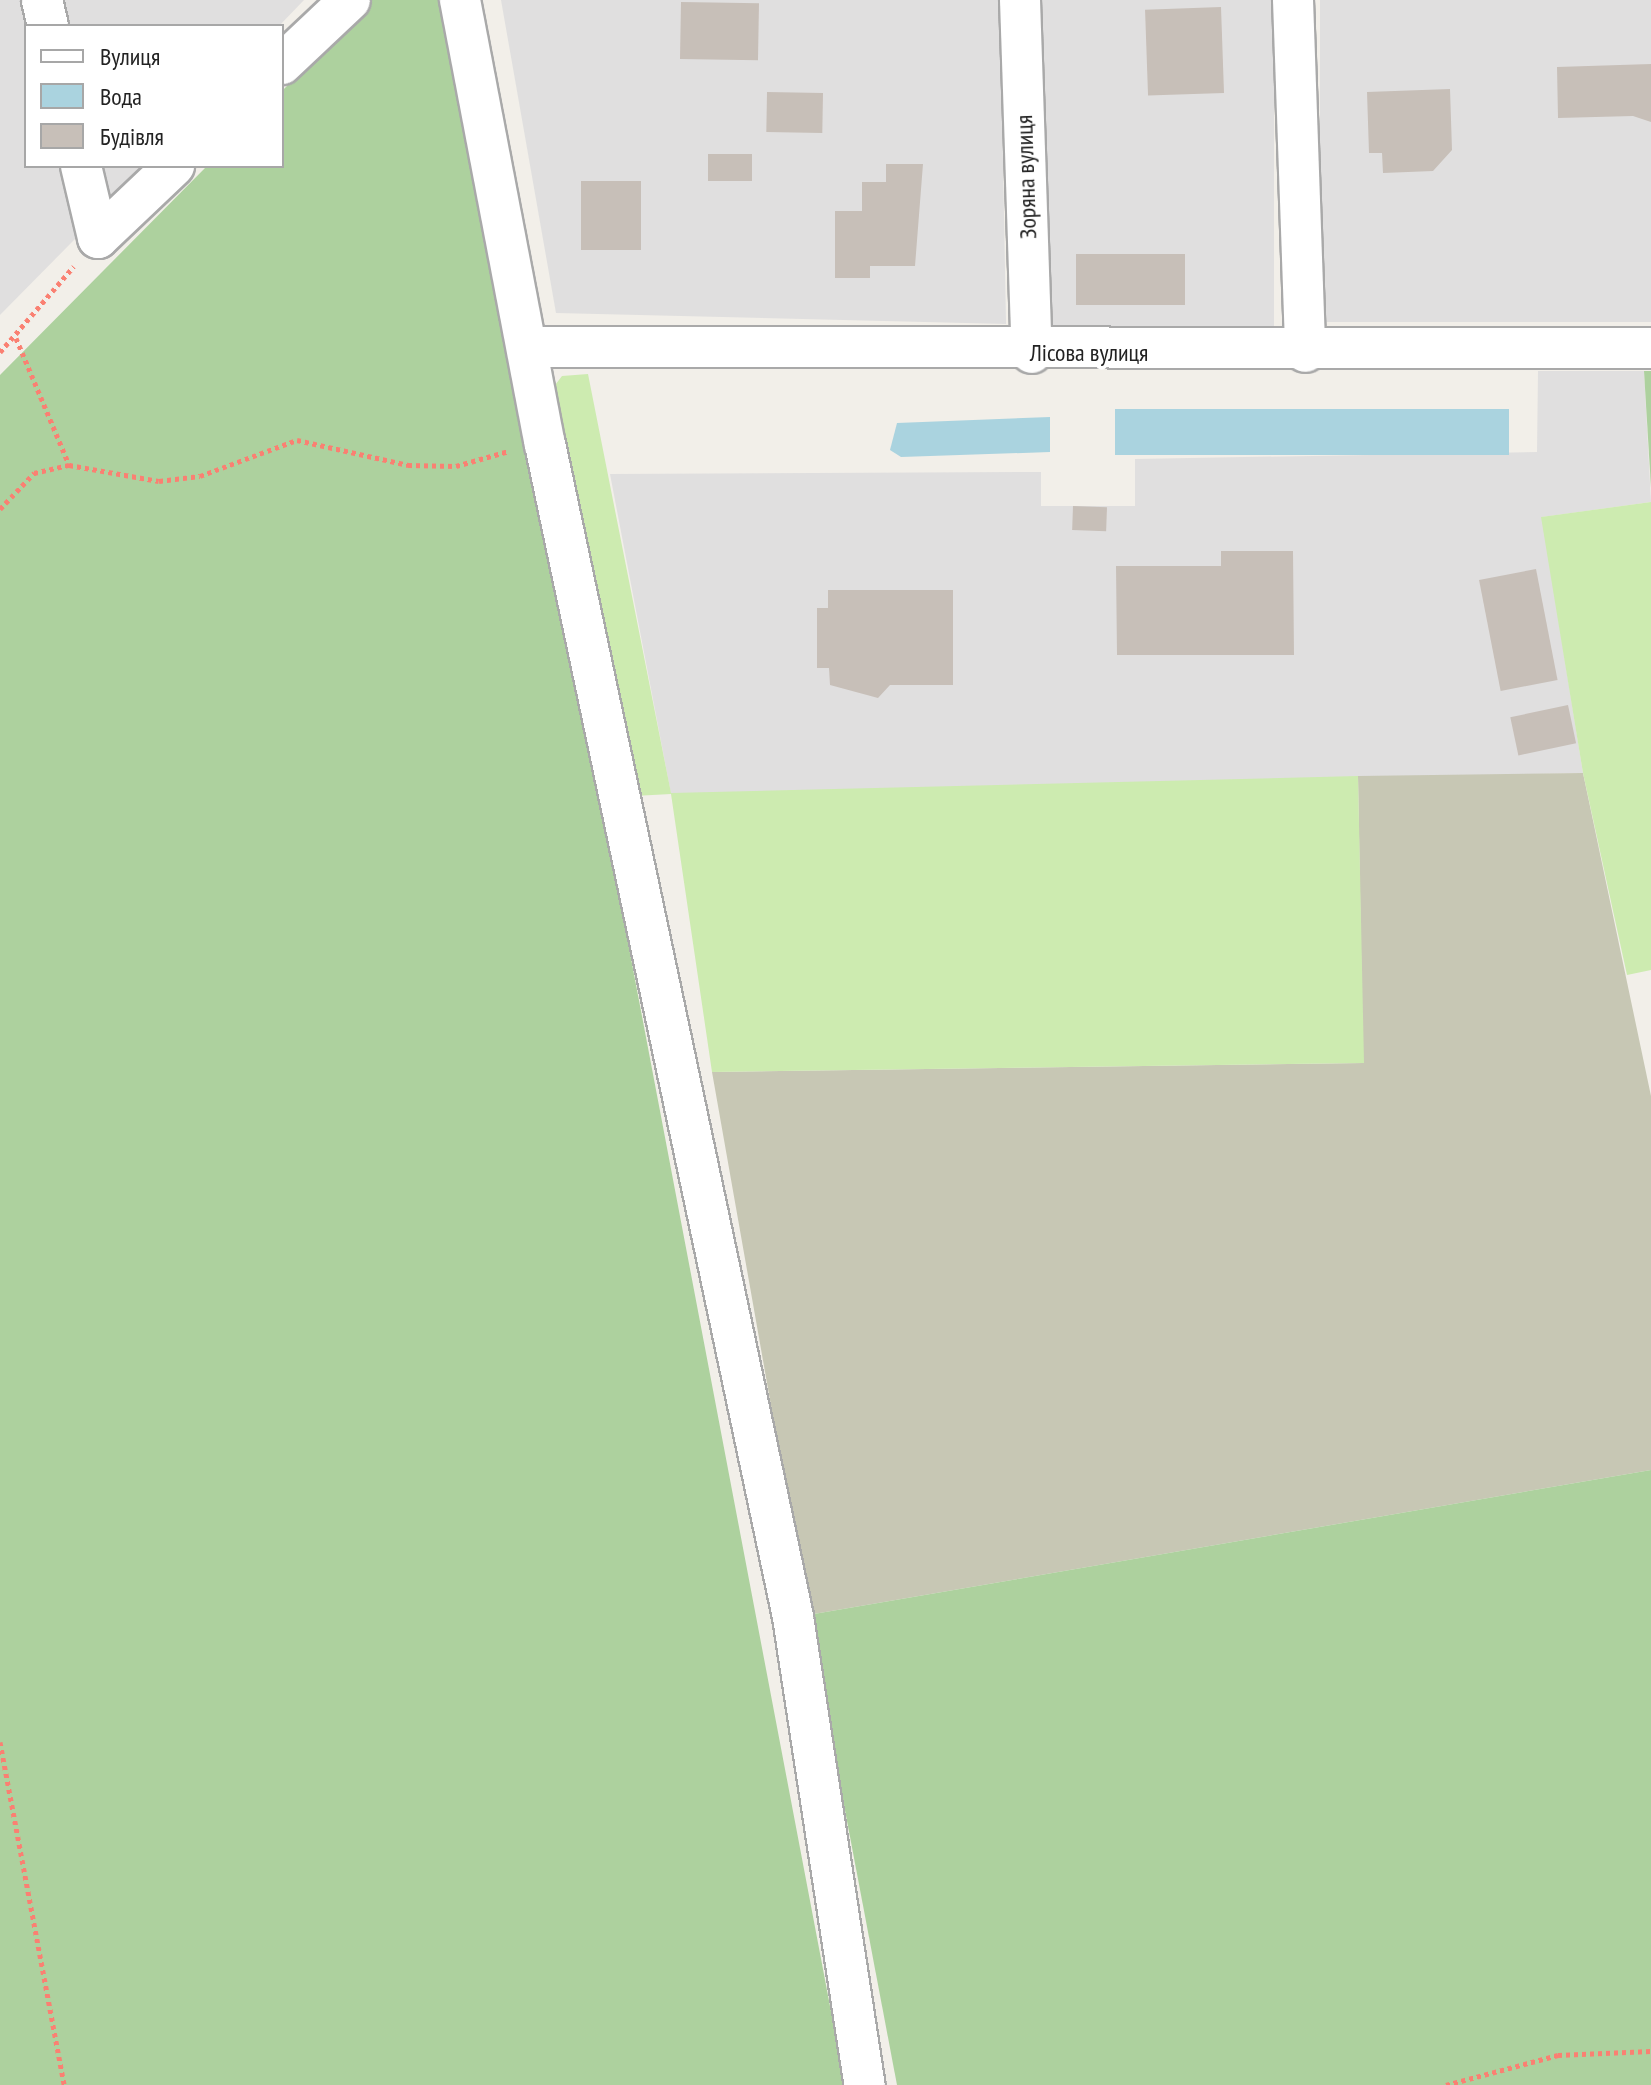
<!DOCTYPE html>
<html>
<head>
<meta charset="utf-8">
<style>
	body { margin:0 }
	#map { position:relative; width:1651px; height:2085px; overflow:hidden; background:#f2efe9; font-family:"PT Sans Narrow",sans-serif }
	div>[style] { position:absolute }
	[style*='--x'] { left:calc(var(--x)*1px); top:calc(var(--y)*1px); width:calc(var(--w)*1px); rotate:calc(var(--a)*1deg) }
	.residential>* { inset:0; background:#e0dfdf; transform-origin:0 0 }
	.construction>* { inset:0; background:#c7c7b4 }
	.grass>* { inset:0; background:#cdebb0 }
	.forest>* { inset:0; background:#add19e }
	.water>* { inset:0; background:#aad3df; transform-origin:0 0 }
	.building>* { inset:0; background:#c7bfb8; transform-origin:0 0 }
	.path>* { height:5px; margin-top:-2.5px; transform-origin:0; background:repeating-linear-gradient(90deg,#fa8072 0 4px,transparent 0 8px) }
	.roads { filter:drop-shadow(2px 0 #a9a9a9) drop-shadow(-2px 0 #a9a9a9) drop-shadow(0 2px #a9a9a9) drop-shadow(0 -2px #a9a9a9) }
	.minor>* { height:40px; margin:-20px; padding:0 20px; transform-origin:20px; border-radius:20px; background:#fff }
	span { translate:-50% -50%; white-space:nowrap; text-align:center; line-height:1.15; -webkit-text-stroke:7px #fff; paint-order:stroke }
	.street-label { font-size:24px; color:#222 }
	.legend { position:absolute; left:24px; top:24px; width:260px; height:144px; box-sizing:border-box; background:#fff; border:2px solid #a7a7a7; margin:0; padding:10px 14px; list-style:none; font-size:24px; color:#222 }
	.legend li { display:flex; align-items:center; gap:16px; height:40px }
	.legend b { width:40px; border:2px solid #a7a7a7 }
</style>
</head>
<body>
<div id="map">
	<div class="residential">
		<i style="clip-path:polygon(0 0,304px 0,279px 26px,26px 26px,26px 166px,147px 166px,0 315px)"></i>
		<i style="clip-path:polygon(501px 0,1000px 0,1006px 324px,556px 313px)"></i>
		<i style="left:1039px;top:0;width:235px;height:328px"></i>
		<i style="left:1320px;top:0;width:331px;height:322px"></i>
		<i style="clip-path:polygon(1538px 371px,1644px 371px,1651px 502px,1542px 517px,1583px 773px,671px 794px,610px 474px,1041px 472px,1041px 506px,1135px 506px,1135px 459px,1537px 452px)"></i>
	</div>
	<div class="construction">
		<i style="clip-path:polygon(1583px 773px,1651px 1096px,1651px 1470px,808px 1615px,712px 1072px,1363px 1063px,1358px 776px)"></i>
	</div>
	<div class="grass">
		<i style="clip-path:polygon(588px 374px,671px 793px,1358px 776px,1364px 1063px,712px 1072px,671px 794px,634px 796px,552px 389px,562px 376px)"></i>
		<i style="clip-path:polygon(1651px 502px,1651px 970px,1627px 975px,1583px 773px,1541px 517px)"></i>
	</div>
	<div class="forest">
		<i style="clip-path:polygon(372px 0,449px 0,845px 2085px,0 2085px,0 375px,207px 166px,282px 166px,282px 91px)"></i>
		<i style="clip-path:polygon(1644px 371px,1651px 371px,1651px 488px)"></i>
		<i style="clip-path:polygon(1651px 1470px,1651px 2085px,897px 2085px,808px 1615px)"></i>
	</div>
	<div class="water">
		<i style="left:1115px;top:409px;width:394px;height:46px"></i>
		<i style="clip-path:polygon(1050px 417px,1050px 452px,901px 457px,890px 450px,897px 423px)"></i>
	</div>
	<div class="building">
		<i style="left:681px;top:2px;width:78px;height:57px;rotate:1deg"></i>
		<i style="left:1221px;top:7px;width:86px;height:76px;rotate:88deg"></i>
		<i style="clip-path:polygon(1651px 64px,1651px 122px,1633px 116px,1558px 118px,1557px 67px)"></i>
		<i style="clip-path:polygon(1450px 89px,1452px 150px,1433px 171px,1383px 173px,1382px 153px,1369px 153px,1367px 92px)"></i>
		<i style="left:767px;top:92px;width:56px;height:40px;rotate:1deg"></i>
		<i style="left:752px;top:154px;width:27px;height:44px;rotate:90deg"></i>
		<i style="clip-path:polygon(886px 164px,923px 164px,915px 266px,870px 266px,870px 278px,835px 278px,835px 211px,862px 211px,862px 182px,886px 182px)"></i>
		<i style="left:581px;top:181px;width:60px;height:69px"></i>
		<i style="left:1076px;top:254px;width:109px;height:51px"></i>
		<i style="left:1073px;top:506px;width:34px;height:24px;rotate:2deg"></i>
		<i style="clip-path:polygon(1221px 551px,1293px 551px,1294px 655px,1117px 655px,1116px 566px,1221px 566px)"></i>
		<i style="left:1536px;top:569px;width:113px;height:58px;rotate:79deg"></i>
		<i style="clip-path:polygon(828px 590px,953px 590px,953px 685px,890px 685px,878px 698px,830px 685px,829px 668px,817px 668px,817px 608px,828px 608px)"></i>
		<i style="left:1568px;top:705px;width:39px;height:59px;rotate:78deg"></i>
	</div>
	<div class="path">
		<i style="--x:16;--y:338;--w:138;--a:67.3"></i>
		<i style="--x:69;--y:465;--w:91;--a:10.1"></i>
		<i style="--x:159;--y:481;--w:41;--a:-7"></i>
		<i style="--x:200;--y:476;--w:103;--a:-20.4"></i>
		<i style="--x:297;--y:440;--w:114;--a:12.7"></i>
		<i style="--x:408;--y:465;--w:48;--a:1.2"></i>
		<i style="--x:456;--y:466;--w:55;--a:-15.8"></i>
		<i style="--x:0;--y:352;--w:113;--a:-49.3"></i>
		<i style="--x:0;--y:509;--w:50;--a:-46.6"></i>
		<i style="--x:34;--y:473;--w:36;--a:-13"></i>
		<i style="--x:0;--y:1742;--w:349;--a:79.4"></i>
		<i style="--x:1446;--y:2085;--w:116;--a:-15"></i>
		<i style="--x:1558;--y:2055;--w:93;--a:-2.5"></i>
	</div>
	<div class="roads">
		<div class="minor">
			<i style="--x:42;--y:0;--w:27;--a:77"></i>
			<i style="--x:460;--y:0;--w:452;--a:79.2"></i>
			<i style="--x:545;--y:444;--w:1199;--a:78.06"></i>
			<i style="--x:793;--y:1617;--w:474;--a:81.3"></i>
			<i style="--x:1020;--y:0;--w:353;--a:88.1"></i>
			<i style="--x:1293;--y:0;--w:352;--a:88"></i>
			<i style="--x:282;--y:64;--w:93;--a:-43.3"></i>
			<i style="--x:81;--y:166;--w:74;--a:76.7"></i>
			<i style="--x:98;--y:238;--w:105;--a:-43.5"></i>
			<i style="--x:527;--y:347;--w:1124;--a:0.05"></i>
		</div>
	</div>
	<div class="street-label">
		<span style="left:1026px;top:177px;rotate:-92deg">Зоряна вулиця</span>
		<span style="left:1089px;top:353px">Лісова вулиця</span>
	</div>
	<ul class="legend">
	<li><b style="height:10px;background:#fff"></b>Вулиця</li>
	<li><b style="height:22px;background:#aad3df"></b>Вода</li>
	<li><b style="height:22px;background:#c7bfb8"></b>Будівля</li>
	</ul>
</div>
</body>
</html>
